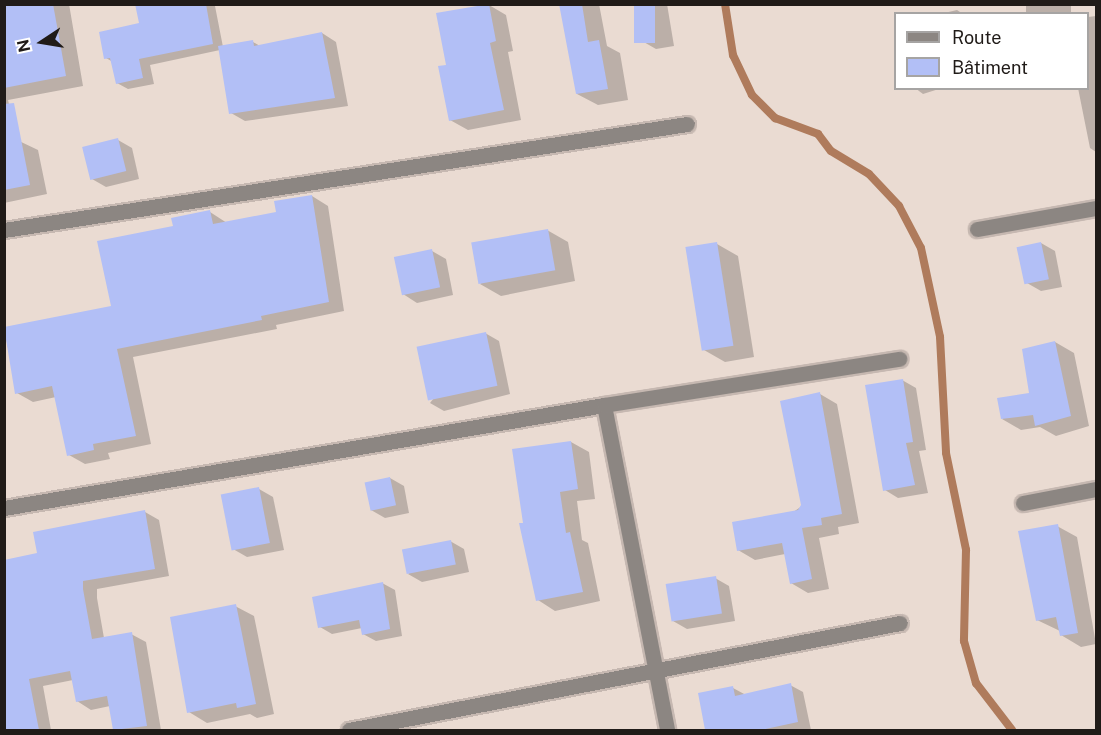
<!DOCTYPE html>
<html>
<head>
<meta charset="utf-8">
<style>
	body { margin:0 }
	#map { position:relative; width:1101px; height:735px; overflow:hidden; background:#eadbd2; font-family:"Public Sans",sans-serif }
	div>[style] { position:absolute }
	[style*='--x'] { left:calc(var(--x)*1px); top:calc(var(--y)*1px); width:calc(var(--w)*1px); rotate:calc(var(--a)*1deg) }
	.shadow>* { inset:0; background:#0003; transform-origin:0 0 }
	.stream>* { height:8px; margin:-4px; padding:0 4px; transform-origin:4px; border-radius:4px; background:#af7b5c }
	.building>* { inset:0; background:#b2bff6; transform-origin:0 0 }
	.roads { filter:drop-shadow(2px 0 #c6b8b1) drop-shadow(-2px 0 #c6b8b1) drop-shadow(0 2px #c6b8b1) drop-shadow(0 -2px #c6b8b1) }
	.minor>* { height:15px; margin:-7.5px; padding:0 7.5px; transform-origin:7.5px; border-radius:7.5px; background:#8c8682 }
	span { translate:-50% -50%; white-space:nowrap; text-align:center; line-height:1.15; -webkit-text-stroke:4.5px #fff; paint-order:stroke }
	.frame { position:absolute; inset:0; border:6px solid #201b18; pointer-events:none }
	.legend { position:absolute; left:894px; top:12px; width:195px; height:78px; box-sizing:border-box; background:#fff; border:2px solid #a6a4a3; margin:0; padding:8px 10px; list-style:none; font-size:18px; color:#201b18 }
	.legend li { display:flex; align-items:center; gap:12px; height:30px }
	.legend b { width:30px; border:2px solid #a6a4a3 }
	.north { position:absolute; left:12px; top:12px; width:60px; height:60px; -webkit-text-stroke:4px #fff; paint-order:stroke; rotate:258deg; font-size:16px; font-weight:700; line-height:24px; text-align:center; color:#201b18 }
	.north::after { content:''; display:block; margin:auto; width:21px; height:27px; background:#201b18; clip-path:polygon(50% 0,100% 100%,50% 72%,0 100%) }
</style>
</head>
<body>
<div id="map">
	<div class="shadow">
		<i style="clip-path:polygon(4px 4px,69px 4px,83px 86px,8px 100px,17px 140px,38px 150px,47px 194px,4px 203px)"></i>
		<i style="clip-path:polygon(180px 4px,215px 6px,223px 47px,253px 42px,260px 46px,322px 33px,336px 42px,348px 106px,245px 121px,231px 113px,220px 50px,150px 65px,154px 84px,128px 89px,117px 83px,113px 62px,106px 58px,141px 25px)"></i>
		<i style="clip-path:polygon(561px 4px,599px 4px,607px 46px,620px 53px,628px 100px,598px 105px,577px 94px)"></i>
		<i style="clip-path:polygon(635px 4px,667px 4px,674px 46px,656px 49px,642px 41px)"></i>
		<i style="left:1026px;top:4px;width:45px;height:10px"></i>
		<i style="clip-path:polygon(489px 5px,506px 15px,513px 51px,508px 52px,521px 120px,468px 130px,450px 120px,447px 66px)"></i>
		<i style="clip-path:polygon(957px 10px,963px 14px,940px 14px)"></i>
		<i style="clip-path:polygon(1096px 16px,1096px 152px,1090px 148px,1078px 88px,1088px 88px,1088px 17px)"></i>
		<i style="clip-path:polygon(915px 88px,942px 88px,923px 94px)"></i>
		<i style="clip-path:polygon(118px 140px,132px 148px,139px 179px,106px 187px,92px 179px)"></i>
		<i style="clip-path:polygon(312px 196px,328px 206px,344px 311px,276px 325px,277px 329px,133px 357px,151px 444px,108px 453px,110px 459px,85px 464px,69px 455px,56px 397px,33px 402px,17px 393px,4px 328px,112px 307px,175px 227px,210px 212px,227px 223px,278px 213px,276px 203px)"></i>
		<i style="clip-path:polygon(547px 230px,568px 242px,575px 281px,501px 296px,480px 284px)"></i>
		<i style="clip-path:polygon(1041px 243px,1055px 251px,1062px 287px,1041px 291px,1027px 283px)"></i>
		<i style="clip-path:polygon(717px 244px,738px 256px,754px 357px,725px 362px,704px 350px)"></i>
		<i style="clip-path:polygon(432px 251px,446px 259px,453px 295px,417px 303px,403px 294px)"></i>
		<i style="clip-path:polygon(485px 333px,499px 341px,510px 394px,444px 411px,430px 403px)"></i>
		<i style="clip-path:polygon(1055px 342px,1074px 353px,1089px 426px,1056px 436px,1040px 427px,1021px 430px,1002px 419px,1031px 394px)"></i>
		<i style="clip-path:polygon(902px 380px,916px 388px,926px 450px,919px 451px,928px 493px,898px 498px,885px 490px)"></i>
		<i style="clip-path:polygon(820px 394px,837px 404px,859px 523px,838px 527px,839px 534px,819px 538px,829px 589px,808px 593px,791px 583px,785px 554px,755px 560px,738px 550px,802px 506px)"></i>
		<i style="clip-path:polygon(571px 442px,589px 452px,595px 499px,577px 501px,582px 540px,588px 543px,600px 601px,555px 611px,538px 600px,524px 524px)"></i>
		<i style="clip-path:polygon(390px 478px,404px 486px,409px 513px,385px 518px,371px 510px)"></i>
		<i style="clip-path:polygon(259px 489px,273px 497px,284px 550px,247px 557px,233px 549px)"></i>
		<i style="clip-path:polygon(145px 512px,159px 520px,169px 576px,97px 589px,97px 598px,104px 638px,131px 634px,146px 642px,161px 730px,114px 730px,110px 706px,91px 710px,77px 701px,73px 680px,43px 686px,51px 730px,4px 730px,39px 555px)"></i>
		<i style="clip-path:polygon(1057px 526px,1077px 537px,1096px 644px,1081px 647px,1061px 635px,1060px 631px,1037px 620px)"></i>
		<i style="clip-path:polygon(450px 541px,464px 549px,469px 572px,422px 582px,408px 574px)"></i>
		<i style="clip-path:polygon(715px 578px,729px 586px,735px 621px,687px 629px,673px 621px)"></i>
		<i style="clip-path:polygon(382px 583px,395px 590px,402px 636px,376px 641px,363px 634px,362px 628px,332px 634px,320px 627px)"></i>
		<i style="clip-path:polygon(235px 606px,254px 616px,274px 714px,257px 718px,250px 714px,207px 723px,189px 712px)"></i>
		<i style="clip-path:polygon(790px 685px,803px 692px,811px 730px,708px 730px,700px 694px,733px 688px,746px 695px)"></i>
	</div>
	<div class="stream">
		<i style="--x:725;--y:4;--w:52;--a:81.1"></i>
		<i style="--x:733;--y:55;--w:44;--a:64.6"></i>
		<i style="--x:752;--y:95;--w:33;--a:45"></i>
		<i style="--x:775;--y:118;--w:46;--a:20.4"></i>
		<i style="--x:818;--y:134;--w:21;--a:53"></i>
		<i style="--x:831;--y:151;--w:44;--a:31.2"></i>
		<i style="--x:869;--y:174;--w:44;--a:46.8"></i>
		<i style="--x:899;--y:206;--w:47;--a:62.4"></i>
		<i style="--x:921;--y:248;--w:91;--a:77.9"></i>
		<i style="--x:940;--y:337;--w:116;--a:87"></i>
		<i style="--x:946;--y:453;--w:99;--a:78.3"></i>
		<i style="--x:966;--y:550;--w:91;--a:91.3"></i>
		<i style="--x:964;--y:641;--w:44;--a:74.1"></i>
		<i style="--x:976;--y:683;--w:59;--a:52.5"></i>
	</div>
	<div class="building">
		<i style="clip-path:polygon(4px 4px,53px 4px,66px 76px,4px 88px)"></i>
		<i style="clip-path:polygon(135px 4px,206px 4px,213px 44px,139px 59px,143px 78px,116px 84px,110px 58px,104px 59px,99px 32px,139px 23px)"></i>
		<i style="clip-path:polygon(489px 4px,496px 41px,490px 43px,504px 110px,449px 121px,438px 66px,446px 65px,436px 13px)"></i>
		<i style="clip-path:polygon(559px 4px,582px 4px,588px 42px,599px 40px,608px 89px,576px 94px)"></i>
		<i style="left:634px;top:4px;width:21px;height:39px"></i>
		<i style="clip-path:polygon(322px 32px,335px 98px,229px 114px,218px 46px,253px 40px,254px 46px)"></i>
		<i style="clip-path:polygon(14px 103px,30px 185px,4px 190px,4px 104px)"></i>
		<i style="left:118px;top:138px;width:34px;height:37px;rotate:76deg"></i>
		<i style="clip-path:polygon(312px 195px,329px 302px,261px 316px,262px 320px,117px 349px,136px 436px,93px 444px,94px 450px,67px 456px,52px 386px,15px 394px,4px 327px,111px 306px,97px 241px,173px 226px,171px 218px,210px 210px,213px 224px,276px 212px,274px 201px)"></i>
		<i style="left:548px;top:229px;width:42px;height:78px;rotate:80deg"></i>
		<i style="left:717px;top:242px;width:105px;height:32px;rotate:81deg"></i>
		<i style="left:1041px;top:242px;width:38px;height:25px;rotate:78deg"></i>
		<i style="left:432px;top:249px;width:39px;height:39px;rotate:78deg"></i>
		<i style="left:486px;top:332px;width:55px;height:71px;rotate:78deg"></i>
		<i style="clip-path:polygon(1055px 341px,1071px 416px,1035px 426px,1033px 415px,1001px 419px,997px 398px,1029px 393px,1022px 349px)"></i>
		<i style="clip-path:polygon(903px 379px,913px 442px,906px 443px,915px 485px,883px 491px,865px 385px)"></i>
		<i style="clip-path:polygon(820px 392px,842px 514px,821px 518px,822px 525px,802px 528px,812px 579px,790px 584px,782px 543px,737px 551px,732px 522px,798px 510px,801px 505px,780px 401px)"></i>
		<i style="clip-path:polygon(571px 441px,578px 489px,560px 492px,566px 533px,570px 532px,583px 592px,536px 601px,519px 523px,523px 523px,512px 449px)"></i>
		<i style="left:390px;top:477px;width:29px;height:26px;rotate:78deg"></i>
		<i style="left:259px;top:487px;width:57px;height:39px;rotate:79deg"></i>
		<i style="clip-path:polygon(145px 510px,155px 569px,83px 581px,83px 589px,92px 639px,132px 632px,147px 726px,113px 730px,107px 696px,76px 702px,70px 671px,29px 679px,39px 730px,4px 730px,4px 560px,37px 553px,33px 532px)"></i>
		<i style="clip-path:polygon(1058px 524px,1078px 633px,1060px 636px,1056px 617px,1036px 621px,1018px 531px)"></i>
		<i style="left:451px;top:540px;width:25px;height:50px;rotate:79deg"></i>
		<i style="left:716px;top:576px;width:38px;height:51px;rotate:81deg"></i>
		<i style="clip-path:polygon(383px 582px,390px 629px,362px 635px,359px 620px,318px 628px,312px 597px)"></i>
		<i style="clip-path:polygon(236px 604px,256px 704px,237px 708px,236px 703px,187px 713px,170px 617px)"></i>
		<i style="clip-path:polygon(791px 683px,798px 722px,761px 730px,705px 730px,698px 693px,733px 686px,735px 696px)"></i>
	</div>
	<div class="roads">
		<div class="minor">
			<i style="--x:977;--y:229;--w:121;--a:-10"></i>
			<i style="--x:4;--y:230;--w:691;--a:-8.82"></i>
			<i style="--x:604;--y:405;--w:331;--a:79"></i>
			<i style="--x:1023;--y:503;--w:74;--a:-10.9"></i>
			<i style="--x:4;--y:508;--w:609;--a:-9.74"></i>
			<i style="--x:604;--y:405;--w:299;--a:-8.9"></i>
			<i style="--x:349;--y:730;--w:561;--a:-10.99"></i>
		</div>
	</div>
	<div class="frame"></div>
	<ul class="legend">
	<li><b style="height:8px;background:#8c8682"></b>Route</li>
	<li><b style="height:16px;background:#b2bff6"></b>Bâtiment</li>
	</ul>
	<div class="north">N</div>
</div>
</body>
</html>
